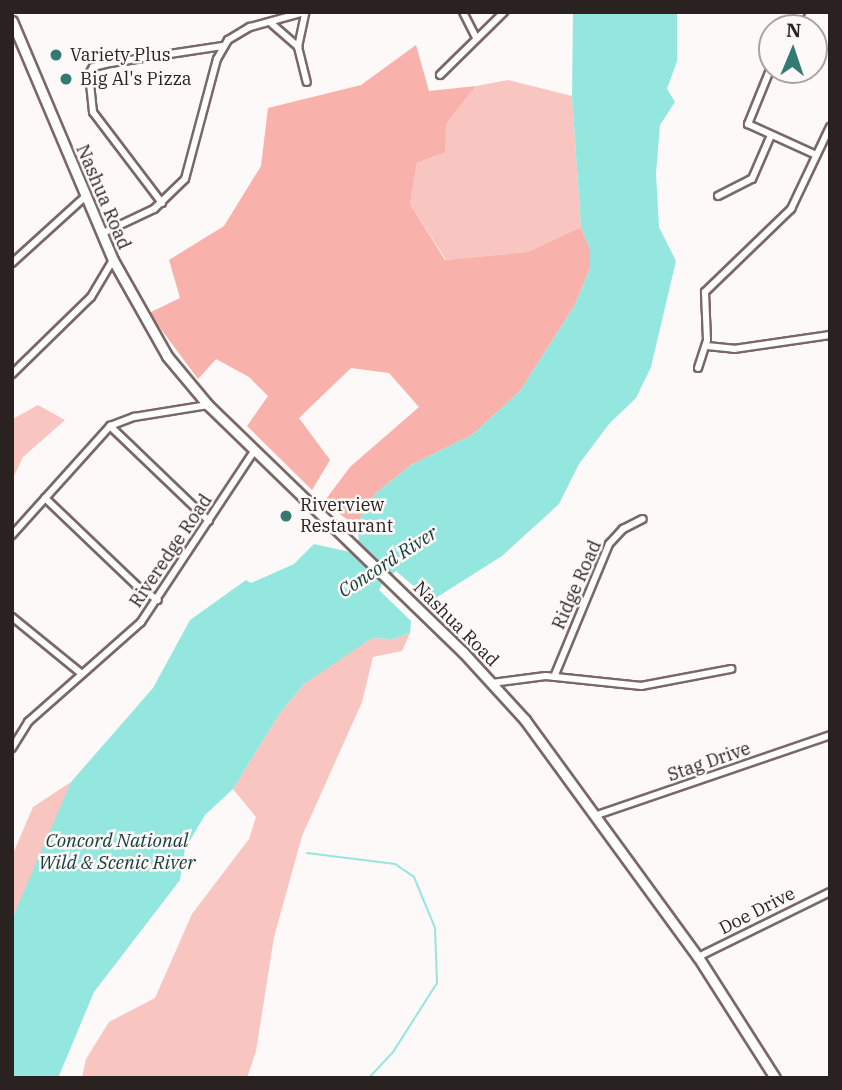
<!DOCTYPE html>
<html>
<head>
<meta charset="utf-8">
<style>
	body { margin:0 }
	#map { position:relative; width:842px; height:1090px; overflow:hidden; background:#fdf9f8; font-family:"IBM Plex Serif",serif }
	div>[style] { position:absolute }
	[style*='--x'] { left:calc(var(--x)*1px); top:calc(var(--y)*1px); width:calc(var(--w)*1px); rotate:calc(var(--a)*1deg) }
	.green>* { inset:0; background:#f9c5c0 }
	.forest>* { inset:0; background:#f8b2ab }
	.water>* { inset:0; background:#94e7de }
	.stream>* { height:2px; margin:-1px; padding:0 1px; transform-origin:1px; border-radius:1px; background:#94e7de }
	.roads { filter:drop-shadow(2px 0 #7a6866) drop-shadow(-2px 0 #7a6866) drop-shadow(0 2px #7a6866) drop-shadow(0 -2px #7a6866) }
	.street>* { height:6px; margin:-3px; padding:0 3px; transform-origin:3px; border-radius:3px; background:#fff }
	.secondary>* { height:9px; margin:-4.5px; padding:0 4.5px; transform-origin:4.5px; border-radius:4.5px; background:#fff }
	.dots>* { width:19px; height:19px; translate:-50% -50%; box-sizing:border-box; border:4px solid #fdf9f8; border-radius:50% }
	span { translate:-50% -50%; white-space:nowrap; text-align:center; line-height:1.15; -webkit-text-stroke:5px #fdf9f8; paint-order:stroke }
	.poi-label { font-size:18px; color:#2a2221 }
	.left { translate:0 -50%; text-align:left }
	.street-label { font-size:18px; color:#2a2221 }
	.water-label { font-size:19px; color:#143c38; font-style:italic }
	.frame { position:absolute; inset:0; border:14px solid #2a2221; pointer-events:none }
	.north { position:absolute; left:758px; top:14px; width:70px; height:70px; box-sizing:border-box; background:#fdf9f8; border:2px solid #a9a3a2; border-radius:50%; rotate:2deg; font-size:19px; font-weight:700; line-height:28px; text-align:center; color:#2a2221 }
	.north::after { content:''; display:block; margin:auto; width:24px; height:32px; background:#337a73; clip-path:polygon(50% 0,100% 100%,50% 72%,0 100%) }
</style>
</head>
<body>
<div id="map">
	<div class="green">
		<i style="clip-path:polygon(508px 80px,572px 96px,581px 227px,527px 252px,446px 260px,410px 204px,417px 163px,444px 152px,446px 124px,476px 86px)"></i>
		<i style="clip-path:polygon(38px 405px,65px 420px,23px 457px,12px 480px,13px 419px)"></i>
		<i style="clip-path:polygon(410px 633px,402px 651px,373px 657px,362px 702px,302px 836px,274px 937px,256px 1051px,247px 1078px,82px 1078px,86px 1059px,109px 1022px,155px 998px,192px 914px,249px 839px,256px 817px,233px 789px,280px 713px,304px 684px,356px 646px,372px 638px,393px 639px)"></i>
		<i style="clip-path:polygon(71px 782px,55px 827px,12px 919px,12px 856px,33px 807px)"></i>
	</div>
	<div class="forest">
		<i style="clip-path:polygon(416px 45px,429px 91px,476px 86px,446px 124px,445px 152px,417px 163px,410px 204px,445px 260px,527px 252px,581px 227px,590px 249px,590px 268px,575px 305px,520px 391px,472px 435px,411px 465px,376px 493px,356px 525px,323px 503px,350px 467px,419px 407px,389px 373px,351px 368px,299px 418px,330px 460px,312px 490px,247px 426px,268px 396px,249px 377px,216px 359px,198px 379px,149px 313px,180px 298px,169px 260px,224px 226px,261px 166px,268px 108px,361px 85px)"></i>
	</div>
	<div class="water">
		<i style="clip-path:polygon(573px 12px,677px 12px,677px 61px,667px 89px,675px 102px,660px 125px,656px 173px,659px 227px,676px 261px,651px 367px,636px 398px,609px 424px,579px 464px,559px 504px,502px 556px,431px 601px,396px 571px,382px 584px,379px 590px,411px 621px,410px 633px,393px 639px,372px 638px,304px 684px,280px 713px,233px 789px,205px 815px,185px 849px,180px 880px,94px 992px,58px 1078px,12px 1078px,12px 919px,71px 782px,153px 688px,190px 620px,246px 580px,251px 583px,294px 564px,314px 544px,350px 552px,359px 539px,356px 525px,376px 493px,411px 465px,472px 435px,520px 391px,575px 305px,590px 268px,590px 249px,581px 227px,572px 96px)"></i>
	</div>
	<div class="stream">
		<i style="--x:307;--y:853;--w:89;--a:7.1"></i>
		<i style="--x:395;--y:864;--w:23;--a:34"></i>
		<i style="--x:414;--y:877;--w:55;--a:67.6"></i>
		<i style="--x:435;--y:928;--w:55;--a:87.9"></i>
		<i style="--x:437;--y:983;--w:82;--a:122.5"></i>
		<i style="--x:393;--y:1052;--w:35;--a:133"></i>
	</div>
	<div class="roads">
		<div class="street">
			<i style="--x:463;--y:12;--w:29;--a:63"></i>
			<i style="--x:272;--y:24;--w:35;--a:41"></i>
			<i style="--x:298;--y:47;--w:36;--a:76"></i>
			<i style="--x:791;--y:28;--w:19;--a:-58"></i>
			<i style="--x:298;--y:47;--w:35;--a:-78"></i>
			<i style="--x:772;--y:65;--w:64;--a:112.1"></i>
			<i style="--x:748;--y:124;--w:75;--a:24.5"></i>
			<i style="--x:440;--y:75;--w:90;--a:-44.5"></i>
			<i style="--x:718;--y:196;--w:38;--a:-27"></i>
			<i style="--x:752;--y:179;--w:48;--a:-66.6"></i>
			<i style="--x:162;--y:203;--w:114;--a:-127.2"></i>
			<i style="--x:93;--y:112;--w:38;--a:-96"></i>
			<i style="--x:89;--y:74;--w:8;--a:-60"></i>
			<i style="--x:93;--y:67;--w:17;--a:-13"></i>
			<i style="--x:110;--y:63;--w:114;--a:-8.6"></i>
			<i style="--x:101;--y:234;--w:59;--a:-25.3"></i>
			<i style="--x:154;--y:209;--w:43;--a:-44.1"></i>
			<i style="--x:185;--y:179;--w:124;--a:-75.1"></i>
			<i style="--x:217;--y:59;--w:22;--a:-60"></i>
			<i style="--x:228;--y:40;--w:26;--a:-31"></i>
			<i style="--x:250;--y:27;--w:57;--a:-15.3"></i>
			<i style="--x:12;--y:263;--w:100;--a:-42.2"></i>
			<i style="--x:707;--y:346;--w:27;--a:6"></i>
			<i style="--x:734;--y:349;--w:97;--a:-8.3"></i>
			<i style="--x:698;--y:368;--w:29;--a:-72"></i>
			<i style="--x:707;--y:340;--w:48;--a:-92.4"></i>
			<i style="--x:705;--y:292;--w:120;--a:-44"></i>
			<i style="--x:791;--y:209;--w:91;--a:-64.6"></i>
			<i style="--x:12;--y:374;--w:110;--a:-44.3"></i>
			<i style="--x:91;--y:297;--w:43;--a:-59.3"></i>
			<i style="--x:110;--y:426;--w:137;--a:43.8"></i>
			<i style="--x:45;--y:498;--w:127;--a:43.7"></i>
			<i style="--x:137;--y:586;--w:25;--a:34"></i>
			<i style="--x:12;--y:535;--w:147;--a:-48"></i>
			<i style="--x:110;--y:426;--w:26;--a:-21"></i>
			<i style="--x:134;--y:417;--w:75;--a:-9.2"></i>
			<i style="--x:12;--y:617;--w:90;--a:39.2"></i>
			<i style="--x:554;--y:677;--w:144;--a:-67.5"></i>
			<i style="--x:609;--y:544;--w:21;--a:-47"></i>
			<i style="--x:623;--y:529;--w:22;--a:-27"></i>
			<i style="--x:492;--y:683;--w:54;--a:-7.4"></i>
			<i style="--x:546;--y:676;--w:96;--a:6"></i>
			<i style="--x:641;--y:686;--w:92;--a:-10.7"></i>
			<i style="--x:12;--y:748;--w:31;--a:-58"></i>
			<i style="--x:28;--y:722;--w:151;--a:-41.5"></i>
			<i style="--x:141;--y:622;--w:206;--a:-56.5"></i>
			<i style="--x:597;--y:815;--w:246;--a:-18.9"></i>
			<i style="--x:698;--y:957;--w:147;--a:-26.2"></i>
		</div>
		<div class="secondary">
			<i style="--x:12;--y:21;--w:259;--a:67.1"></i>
			<i style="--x:113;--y:260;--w:110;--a:60.6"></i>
			<i style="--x:167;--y:356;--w:64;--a:50.1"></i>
			<i style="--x:208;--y:405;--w:355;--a:44.1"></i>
			<i style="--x:463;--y:652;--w:92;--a:47.6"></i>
			<i style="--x:525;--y:720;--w:293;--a:53.9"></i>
			<i style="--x:698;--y:957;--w:143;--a:57.5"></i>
		</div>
	</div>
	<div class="dots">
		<i style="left:56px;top:55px;background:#337a73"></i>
		<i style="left:66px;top:79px;background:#337a73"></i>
		<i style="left:286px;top:516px;background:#337a73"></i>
	</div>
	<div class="poi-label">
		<span class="left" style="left:70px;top:55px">Variety Plus</span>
		<span class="left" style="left:80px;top:79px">Big Al's Pizza</span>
		<span class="left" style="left:300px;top:516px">Riverview<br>Restaurant</span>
	</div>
	<div class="street-label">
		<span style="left:103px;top:197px;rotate:67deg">Nashua Road</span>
		<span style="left:171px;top:551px;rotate:-56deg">Riveredge Road</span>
		<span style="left:577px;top:585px;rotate:-66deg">Ridge Road</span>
		<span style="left:456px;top:624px;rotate:45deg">Nashua Road</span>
		<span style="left:709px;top:762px;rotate:-19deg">Stag Drive</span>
		<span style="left:757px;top:911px;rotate:-27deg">Doe Drive</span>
	</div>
	<div class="water-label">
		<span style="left:388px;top:562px;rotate:-33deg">Concord River</span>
		<span style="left:117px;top:852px">Concord National<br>Wild &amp; Scenic River</span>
	</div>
	<div class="frame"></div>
	<div class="north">N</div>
</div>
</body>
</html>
